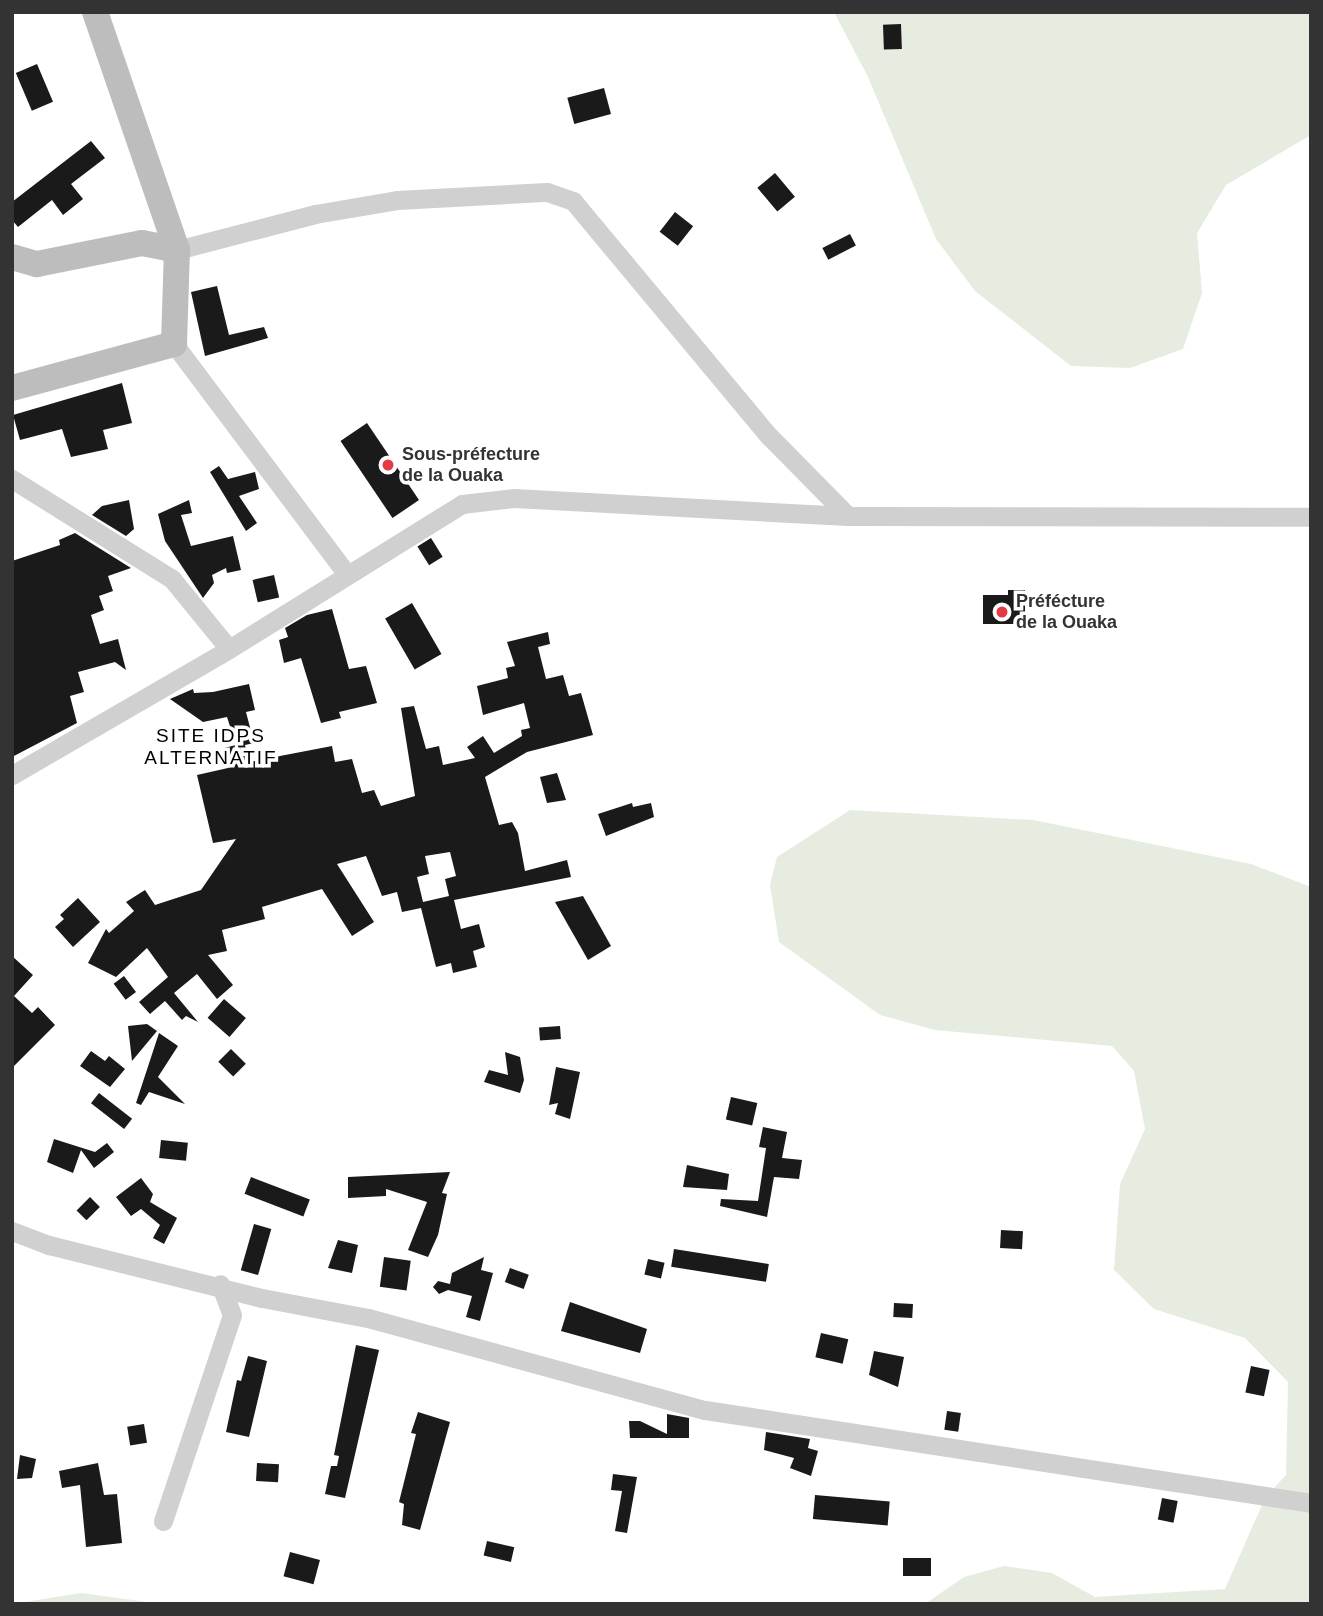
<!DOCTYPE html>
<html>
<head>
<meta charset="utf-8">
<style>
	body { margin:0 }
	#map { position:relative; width:1323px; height:1616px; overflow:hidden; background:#fff; font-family:Arial,sans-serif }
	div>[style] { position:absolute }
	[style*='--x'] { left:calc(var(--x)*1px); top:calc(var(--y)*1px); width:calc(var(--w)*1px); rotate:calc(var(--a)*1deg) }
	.green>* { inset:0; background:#e6ecdf }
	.building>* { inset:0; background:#1a1a1a; transform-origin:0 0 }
	.street>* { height:19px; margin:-9.5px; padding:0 9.5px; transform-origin:9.5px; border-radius:9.5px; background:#d0d0d0 }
	.secondary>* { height:26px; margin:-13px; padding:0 13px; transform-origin:13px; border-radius:13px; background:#bdbdbd }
	.dots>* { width:19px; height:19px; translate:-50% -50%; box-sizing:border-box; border:4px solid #fff; border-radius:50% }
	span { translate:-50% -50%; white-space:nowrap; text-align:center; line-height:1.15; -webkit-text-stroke:7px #fff; paint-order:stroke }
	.poi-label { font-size:18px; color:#333; font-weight:700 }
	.left { translate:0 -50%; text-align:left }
	.neighbourhood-label { font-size:19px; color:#000; letter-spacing:2px }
	.frame { position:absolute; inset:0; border:14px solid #333; pointer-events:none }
</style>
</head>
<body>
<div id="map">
	<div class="green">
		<i style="clip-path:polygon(834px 12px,1311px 12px,1311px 135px,1226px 185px,1197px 233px,1202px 293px,1183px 349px,1130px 368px,1071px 366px,975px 291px,936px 239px,868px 77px)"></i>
		<i style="clip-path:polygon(850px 810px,1033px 820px,1251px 864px,1311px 887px,1311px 1604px,925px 1604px,964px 1577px,1004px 1566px,1052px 1573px,1095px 1597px,1225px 1589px,1265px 1498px,1286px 1475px,1288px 1382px,1245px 1338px,1154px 1309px,1114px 1270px,1120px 1184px,1145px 1129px,1134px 1071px,1112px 1046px,935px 1030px,880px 1015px,779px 942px,770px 885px,777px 857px)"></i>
		<i style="clip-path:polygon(81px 1593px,162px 1604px,12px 1604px)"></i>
	</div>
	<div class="building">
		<i style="left:901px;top:24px;width:25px;height:18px;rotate:88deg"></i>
		<i style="left:37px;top:64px;width:41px;height:23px;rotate:67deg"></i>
		<i style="left:604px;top:88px;width:27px;height:38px;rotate:75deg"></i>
		<i style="clip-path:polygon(91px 141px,105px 158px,71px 184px,83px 199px,63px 215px,52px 200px,18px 227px,12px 220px,12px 202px)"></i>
		<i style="left:775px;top:173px;width:31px;height:23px;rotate:50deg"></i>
		<i style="left:675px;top:212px;width:23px;height:25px;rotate:38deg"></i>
		<i style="left:850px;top:234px;width:13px;height:31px;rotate:63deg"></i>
		<i style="clip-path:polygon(217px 286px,229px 335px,264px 327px,268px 338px,205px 356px,191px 292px)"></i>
		<i style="clip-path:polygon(122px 383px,132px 423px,103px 430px,108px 449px,71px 457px,62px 429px,20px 440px,13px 415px)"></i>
		<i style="left:367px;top:423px;width:93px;height:32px;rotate:56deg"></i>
		<i style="clip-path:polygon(219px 466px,228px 479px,255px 472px,259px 489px,239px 496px,257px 523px,246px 531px,210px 472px)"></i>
		<i style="clip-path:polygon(129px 500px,134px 529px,126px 536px,92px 515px,102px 506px)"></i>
		<i style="clip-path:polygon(189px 500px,192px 513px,181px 515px,191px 546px,233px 536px,241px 570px,227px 573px,226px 568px,212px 575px,214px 583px,203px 598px,165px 541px,158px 514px)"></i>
		<i style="clip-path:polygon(75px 533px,131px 568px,108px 576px,113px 591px,99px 596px,104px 610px,91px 615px,100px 644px,118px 639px,126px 670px,115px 662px,78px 672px,84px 692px,70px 696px,77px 723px,12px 757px,12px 561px,60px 545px,59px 540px)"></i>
		<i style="left:431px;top:538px;width:22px;height:16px;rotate:58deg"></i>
		<i style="left:274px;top:575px;width:23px;height:22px;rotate:77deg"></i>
		<i style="clip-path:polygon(1008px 590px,1025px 590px,1025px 624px,983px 624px,983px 595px,1008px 595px)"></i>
		<i style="left:412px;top:603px;width:59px;height:31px;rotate:60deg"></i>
		<i style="clip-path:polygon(332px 609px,349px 669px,366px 666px,377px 703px,339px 712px,341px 718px,321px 723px,301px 658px,284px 663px,279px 640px,288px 637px,285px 628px,307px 615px)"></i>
		<i style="clip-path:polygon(evenodd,548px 632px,550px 644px,538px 647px,546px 679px,563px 675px,569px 696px,581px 693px,593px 735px,527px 752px,485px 777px,499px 825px,512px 822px,518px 833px,525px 871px,567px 860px,571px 877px,454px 900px,461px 929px,479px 924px,485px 947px,473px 951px,477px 967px,453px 973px,451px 963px,436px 967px,421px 908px,402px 912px,397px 892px,382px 896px,366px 856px,337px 864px,374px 922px,352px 936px,322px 889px,262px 907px,265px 919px,222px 930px,227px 951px,208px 955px,233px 985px,217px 999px,197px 974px,174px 993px,198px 1022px,186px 1016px,182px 1020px,165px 1001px,150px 1014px,139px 1002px,168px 977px,147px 948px,116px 977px,88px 963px,106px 929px,109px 933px,134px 911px,126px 902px,145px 890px,155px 905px,201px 890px,236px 839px,213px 843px,197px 775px,228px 768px,224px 748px,236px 745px,227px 717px,203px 722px,170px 699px,193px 689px,194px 693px,213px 692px,249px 684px,255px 710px,246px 712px,254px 743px,245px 745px,249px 762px,332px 746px,335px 762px,352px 759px,362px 793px,374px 790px,381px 806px,415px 796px,401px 708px,414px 706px,426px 749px,439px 746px,443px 765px,475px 758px,467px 747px,483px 736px,494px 753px,522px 736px,521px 730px,530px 728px,524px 703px,483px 715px,477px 686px,508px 678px,506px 668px,515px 666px,507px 642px,548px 632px,450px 852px,456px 876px,445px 879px,449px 896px,423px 902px,417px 877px,429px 874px,425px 856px,450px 852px)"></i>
		<i style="clip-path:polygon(557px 773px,566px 800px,547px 803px,540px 777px)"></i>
		<i style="clip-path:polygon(632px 803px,633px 807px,651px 803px,654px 817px,606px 836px,598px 814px)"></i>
		<i style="clip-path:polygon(583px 896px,611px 946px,588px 960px,555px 902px)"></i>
		<i style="clip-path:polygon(78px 898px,100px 922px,73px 947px,55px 927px,64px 919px,60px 915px)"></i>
		<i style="clip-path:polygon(12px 956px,33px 975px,14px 996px,32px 1013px,38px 1007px,55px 1025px,12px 1068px)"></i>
		<i style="left:124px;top:976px;width:20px;height:13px;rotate:53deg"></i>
		<i style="left:224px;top:999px;width:29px;height:25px;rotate:41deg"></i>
		<i style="clip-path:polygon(147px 1024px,157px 1031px,132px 1061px,128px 1026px)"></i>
		<i style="left:560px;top:1026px;width:13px;height:21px;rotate:86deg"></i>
		<i style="clip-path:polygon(159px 1033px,178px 1046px,158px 1077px,185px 1104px,149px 1092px,141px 1105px,136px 1103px)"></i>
		<i style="left:231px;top:1049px;width:21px;height:18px;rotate:45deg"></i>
		<i style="clip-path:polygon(91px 1051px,105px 1061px,109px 1056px,125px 1069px,110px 1087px,80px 1066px)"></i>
		<i style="clip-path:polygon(505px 1052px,520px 1057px,524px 1080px,520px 1093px,484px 1082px,489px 1070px,508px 1075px)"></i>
		<i style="clip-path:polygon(556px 1067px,580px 1072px,570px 1119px,555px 1114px,558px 1103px,549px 1105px)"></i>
		<i style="left:99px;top:1093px;width:42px;height:13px;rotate:38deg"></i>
		<i style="left:731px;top:1097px;width:27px;height:23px;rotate:13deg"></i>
		<i style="clip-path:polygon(763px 1127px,787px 1132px,782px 1158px,802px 1160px,799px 1179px,774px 1177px,767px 1217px,720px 1206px,721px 1199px,758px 1201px,766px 1148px,759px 1147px)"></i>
		<i style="clip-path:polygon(54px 1139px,95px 1152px,107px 1143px,114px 1152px,94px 1168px,81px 1150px,73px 1173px,47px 1162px)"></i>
		<i style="left:161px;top:1140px;width:27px;height:18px;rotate:6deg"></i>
		<i style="clip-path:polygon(687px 1165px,729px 1174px,727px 1190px,683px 1187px)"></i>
		<i style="clip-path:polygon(450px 1172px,442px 1193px,447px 1194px,438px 1235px,428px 1257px,408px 1250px,427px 1202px,386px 1189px,386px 1196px,348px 1198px,348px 1177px)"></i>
		<i style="left:251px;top:1177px;width:63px;height:18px;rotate:21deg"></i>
		<i style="clip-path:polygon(141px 1178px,153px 1194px,150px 1202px,177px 1218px,164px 1244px,153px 1238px,160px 1225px,141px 1209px,131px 1216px,116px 1197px)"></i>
		<i style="left:90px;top:1197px;width:14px;height:19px;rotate:45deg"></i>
		<i style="left:254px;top:1224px;width:18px;height:48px;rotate:16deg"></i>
		<i style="left:1001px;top:1230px;width:22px;height:18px;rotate:3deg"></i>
		<i style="clip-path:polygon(338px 1240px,358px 1245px,352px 1273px,328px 1268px)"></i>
		<i style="left:674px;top:1249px;width:96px;height:18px;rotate:9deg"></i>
		<i style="left:384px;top:1257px;width:27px;height:30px;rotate:8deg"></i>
		<i style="clip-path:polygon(484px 1257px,481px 1270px,493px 1273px,480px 1321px,466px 1317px,472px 1296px,448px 1290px,439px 1294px,433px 1287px,438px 1281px,450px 1284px,452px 1273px)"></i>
		<i style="left:648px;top:1259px;width:17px;height:16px;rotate:13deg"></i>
		<i style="left:510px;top:1268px;width:20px;height:15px;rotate:20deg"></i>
		<i style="clip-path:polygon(570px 1302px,647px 1329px,640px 1353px,561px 1331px)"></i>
		<i style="left:894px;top:1303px;width:19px;height:14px;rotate:3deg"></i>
		<i style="left:821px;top:1333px;width:28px;height:25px;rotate:13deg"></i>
		<i style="clip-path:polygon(356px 1345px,379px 1350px,345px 1498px,325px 1494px,331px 1466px,337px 1466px,339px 1456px,334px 1455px)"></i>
		<i style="clip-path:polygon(874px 1351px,904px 1357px,898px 1387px,869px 1375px)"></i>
		<i style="clip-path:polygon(248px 1356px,267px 1361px,249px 1437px,226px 1432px,237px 1380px,241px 1381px)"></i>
		<i style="left:1251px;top:1366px;width:19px;height:27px;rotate:12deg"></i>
		<i style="left:947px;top:1411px;width:14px;height:19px;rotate:8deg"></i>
		<i style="clip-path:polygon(418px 1412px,450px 1422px,420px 1530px,402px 1525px,404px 1504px,399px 1502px,416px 1434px,411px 1433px)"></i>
		<i style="clip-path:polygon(667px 1414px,689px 1418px,689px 1438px,630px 1438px,629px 1421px,640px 1421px,667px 1434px)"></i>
		<i style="left:144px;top:1424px;width:19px;height:17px;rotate:81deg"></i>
		<i style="clip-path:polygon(766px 1432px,810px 1439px,808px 1448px,818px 1451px,811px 1476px,790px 1468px,794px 1458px,764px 1450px)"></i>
		<i style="clip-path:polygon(20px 1455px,36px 1459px,32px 1478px,17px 1479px)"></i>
		<i style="clip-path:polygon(98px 1463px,104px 1495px,117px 1494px,122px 1543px,86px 1547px,80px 1485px,62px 1488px,59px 1471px)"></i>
		<i style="left:257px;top:1463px;width:22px;height:18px;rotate:3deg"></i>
		<i style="clip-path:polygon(613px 1474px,637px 1477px,627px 1533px,615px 1531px,622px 1491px,611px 1490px)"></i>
		<i style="left:815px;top:1495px;width:75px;height:24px;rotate:5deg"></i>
		<i style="left:1162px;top:1498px;width:16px;height:22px;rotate:11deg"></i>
		<i style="left:487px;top:1541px;width:28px;height:15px;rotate:13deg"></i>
		<i style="left:290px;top:1552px;width:31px;height:25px;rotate:15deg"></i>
		<i style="left:903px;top:1558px;width:28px;height:18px"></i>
	</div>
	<div class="street">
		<i style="--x:177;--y:250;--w:143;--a:-14.6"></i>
		<i style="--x:315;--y:214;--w:83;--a:-9.7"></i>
		<i style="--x:397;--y:200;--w:150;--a:-3.1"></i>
		<i style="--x:547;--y:192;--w:28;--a:19"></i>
		<i style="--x:573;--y:201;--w:306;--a:50.2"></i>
		<i style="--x:769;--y:436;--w:112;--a:45.4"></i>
		<i style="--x:174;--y:344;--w:288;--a:53.1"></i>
		<i style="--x:12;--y:479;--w:189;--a:32"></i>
		<i style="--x:172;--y:579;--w:90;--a:50.8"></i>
		<i style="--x:12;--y:775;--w:251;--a:-30.1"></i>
		<i style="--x:229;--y:649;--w:274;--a:-31.9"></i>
		<i style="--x:462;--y:504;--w:52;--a:-6.6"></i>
		<i style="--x:514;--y:498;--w:334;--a:3.1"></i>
		<i style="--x:848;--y:516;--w:463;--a:0.1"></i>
		<i style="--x:12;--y:1231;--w:40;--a:21"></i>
		<i style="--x:49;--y:1245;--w:219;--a:14"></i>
		<i style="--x:262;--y:1298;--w:108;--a:10.7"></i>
		<i style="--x:368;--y:1318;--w:349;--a:15.3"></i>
		<i style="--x:705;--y:1410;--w:613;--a:8.72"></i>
		<i style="--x:163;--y:1521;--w:217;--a:-71.5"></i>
		<i style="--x:232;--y:1315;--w:33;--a:-111"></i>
	</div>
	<div class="secondary">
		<i style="--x:12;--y:257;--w:26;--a:16"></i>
		<i style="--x:37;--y:264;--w:107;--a:-11.3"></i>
		<i style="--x:142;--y:243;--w:36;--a:11"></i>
		<i style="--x:12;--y:388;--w:168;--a:-15.2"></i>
		<i style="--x:174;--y:344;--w:94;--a:-88.2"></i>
		<i style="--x:177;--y:250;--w:252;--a:-109"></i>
	</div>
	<div class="dots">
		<i style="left:388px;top:465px;background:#e63946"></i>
		<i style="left:1002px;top:612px;background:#e63946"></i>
	</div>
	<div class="poi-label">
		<span class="left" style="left:402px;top:465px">Sous-préfecture<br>de la Ouaka</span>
		<span class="left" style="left:1016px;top:612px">Préfécture<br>de la Ouaka</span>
	</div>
	<div class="neighbourhood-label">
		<span style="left:211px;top:747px">SITE IDPS<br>ALTERNATIF</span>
	</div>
	<div class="frame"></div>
</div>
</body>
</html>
